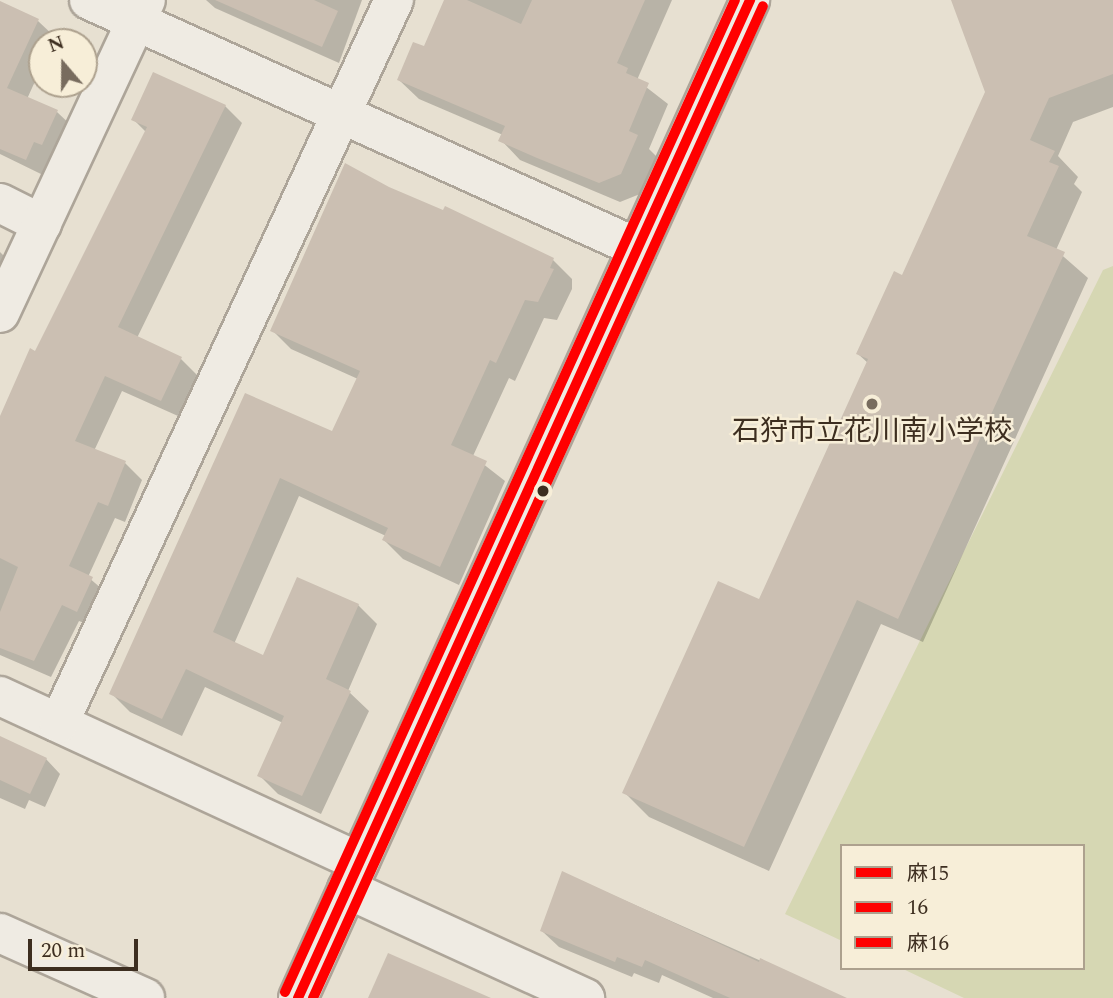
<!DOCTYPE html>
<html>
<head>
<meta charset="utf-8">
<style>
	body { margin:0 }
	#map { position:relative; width:1113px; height:998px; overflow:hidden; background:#e7e0d1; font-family:Spectral,"Noto Sans JP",serif }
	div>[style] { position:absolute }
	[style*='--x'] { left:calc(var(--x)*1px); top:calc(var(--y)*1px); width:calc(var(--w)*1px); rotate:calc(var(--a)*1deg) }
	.green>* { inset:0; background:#d6d7b3 }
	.shadow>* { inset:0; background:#0003 }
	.building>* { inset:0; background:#cbbfb2 }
	.roads { filter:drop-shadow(2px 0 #ada599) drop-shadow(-2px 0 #ada599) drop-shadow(0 2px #ada599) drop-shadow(0 -2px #ada599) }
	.minor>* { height:38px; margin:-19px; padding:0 19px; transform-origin:19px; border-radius:19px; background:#efebe3 }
	.bus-1>* { height:10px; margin:-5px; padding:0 5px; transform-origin:5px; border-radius:5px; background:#f00 }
	.bus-2>* { height:10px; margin:-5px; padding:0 5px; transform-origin:5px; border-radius:5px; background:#f00 }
	.bus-3>* { height:10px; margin:-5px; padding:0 5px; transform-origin:5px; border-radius:5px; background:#f00 }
	.dots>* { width:19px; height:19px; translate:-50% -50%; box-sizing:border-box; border:4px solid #f7eed8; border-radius:50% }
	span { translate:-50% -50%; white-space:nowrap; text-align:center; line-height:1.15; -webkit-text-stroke:5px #f7eed8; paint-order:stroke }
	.poi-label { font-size:28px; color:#3d2e20 }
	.legend { position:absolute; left:840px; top:844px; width:245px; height:126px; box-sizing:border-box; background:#f7eed8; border:2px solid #ada18e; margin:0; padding:9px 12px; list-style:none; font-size:21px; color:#3d2e20 }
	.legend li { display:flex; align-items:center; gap:14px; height:35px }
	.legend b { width:35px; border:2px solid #ada18e }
	.north { position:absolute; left:28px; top:28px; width:70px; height:70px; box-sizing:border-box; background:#f7eed8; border:2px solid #ada18e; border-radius:50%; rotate:340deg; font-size:19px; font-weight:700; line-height:28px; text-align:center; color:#3d2e20 }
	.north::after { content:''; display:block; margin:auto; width:24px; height:32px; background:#786c5e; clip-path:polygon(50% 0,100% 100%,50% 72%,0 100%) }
	.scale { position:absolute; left:28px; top:939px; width:110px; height:32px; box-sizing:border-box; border:4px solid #3d2e20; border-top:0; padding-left:9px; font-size:21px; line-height:24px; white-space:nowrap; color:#3d2e20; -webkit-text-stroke:5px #f7eed8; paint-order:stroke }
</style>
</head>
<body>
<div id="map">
	<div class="green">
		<i style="clip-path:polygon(1113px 266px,1113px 998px,964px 998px,901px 968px,1083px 968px,1083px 846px,842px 846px,842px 941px,785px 914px,1103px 270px)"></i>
	</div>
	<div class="shadow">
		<i style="clip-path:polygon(206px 0,362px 0,339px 63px,215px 8px)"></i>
		<i style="clip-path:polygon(446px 0,672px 0,637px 80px,668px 104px,649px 149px,657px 157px,640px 194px,620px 202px,520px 160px,501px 140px,503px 135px,419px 99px,399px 80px,424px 48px)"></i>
		<i style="clip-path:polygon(952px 0,1113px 0,1113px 107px,1073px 122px,1058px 156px,1078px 177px,1074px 184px,1082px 192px,1056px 250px,1088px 278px,923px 642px,881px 624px,769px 871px,649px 817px,624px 792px,759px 602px,868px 363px,858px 354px,903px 277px,987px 92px)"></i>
		<i style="clip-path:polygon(0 3px,38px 21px,55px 37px,53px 42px,42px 42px,42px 66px,27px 99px,57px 112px,74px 128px,59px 161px,51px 158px,43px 175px,0 154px)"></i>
		<i style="clip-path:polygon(225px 106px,242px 123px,137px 338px,181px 359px,197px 375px,178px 416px,122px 391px,94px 451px,125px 463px,142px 480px,125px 522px,115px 518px,88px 577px,109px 595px,94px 627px,79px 621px,51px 677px,0 655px,0 422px,146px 132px,133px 119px)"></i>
		<i style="clip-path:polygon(388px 188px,553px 260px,572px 279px,572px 289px,557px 320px,544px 318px,515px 381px,509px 378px,473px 456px,505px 481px,459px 585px,403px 559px,384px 540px,386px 536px,299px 496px,234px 644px,263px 657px,358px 605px,377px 624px,348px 691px,369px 711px,321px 814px,278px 794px,259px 775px,283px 723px,205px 687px,182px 736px,130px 712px,111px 693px,246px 396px,333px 433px,358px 379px,291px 349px,272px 330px)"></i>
		<i style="clip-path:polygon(0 252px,15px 267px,0 298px)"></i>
		<i style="clip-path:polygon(0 738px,46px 759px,60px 774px,45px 807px,29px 800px,25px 809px,0 798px)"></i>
		<i style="clip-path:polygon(563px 873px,806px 981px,822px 998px,713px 998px,662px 975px,659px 983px,634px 973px,632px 977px,559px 947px,542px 931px)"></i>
	</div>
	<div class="building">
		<i style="clip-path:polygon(215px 0,314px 0,338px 11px,322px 47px)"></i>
		<i style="clip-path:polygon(444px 0,467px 0,521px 24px,532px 0,645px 0,617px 63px,628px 68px,626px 73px,649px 83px,629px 131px,638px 135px,621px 174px,599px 183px,537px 158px,498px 141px,505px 126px,397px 80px,413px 42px,424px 46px)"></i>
		<i style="clip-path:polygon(951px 0,1113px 0,1113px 74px,1049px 98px,1030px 140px,1055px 151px,1049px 162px,1059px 166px,1027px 236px,1065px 252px,898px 619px,857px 600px,744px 847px,622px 793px,718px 581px,759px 599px,868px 359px,856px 354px,894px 271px,902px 275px,985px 92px)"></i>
		<i style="clip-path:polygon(0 1px,39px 19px,7px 88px,58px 110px,42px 145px,34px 142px,26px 160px,0 149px)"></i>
		<i style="clip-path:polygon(153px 72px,226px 105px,118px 327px,182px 357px,161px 401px,105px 376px,75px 441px,126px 461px,108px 506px,98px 502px,69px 566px,93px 577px,77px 612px,62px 605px,34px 661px,0 648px,0 612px,18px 567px,0 558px,0 416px,30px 348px,35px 351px,147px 127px,131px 120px)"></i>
		<i style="clip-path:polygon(345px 163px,389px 187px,443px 210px,445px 206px,554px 258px,550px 268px,554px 269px,538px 302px,525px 300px,496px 363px,490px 360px,451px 445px,487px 461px,440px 567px,382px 540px,388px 528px,280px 478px,213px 632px,263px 655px,297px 577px,359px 604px,326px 679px,351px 691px,302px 796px,257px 776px,284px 716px,186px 669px,162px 719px,109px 694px,245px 393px,332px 431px,360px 371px,270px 331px)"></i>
		<i style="clip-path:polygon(0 736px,47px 758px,30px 794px,0 780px)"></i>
		<i style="clip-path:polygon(562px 871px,759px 962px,760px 958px,847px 998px,730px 998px,645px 960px,642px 967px,617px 957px,615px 962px,540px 931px)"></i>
		<i style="clip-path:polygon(388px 953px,491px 998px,368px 998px)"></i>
	</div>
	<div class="roads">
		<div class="minor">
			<i style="--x:89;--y:0;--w:602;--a:24.31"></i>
			<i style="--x:0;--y:203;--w:47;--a:26.6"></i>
			<i style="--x:0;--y:313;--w:345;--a:-65"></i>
			<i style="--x:0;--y:696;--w:396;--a:24.8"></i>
			<i style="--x:59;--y:723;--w:797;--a:-65.14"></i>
			<i style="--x:347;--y:889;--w:262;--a:24.6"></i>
			<i style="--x:0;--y:933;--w:159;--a:24.1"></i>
			<i style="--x:298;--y:998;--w:1096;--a:-65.63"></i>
		</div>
	</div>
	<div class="bus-1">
		<i style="--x:298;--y:998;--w:1096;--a:-65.63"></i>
	</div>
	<div class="bus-2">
		<i style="--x:313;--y:998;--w:1089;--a:-65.6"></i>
	</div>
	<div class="bus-3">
		<i style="--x:285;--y:992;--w:1089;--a:-65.6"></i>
	</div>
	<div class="dots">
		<i style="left:872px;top:404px;background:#786c5e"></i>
		<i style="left:543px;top:491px;background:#3d2e20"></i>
	</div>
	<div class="poi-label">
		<span style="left:872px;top:432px">石狩市立花川南小学校</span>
	</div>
	<ul class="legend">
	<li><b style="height:9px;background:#f00"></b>麻15</li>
	<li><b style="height:9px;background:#f00"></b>16</li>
	<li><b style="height:9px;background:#f00"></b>麻16</li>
	</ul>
	<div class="north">N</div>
	<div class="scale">20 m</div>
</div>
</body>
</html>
